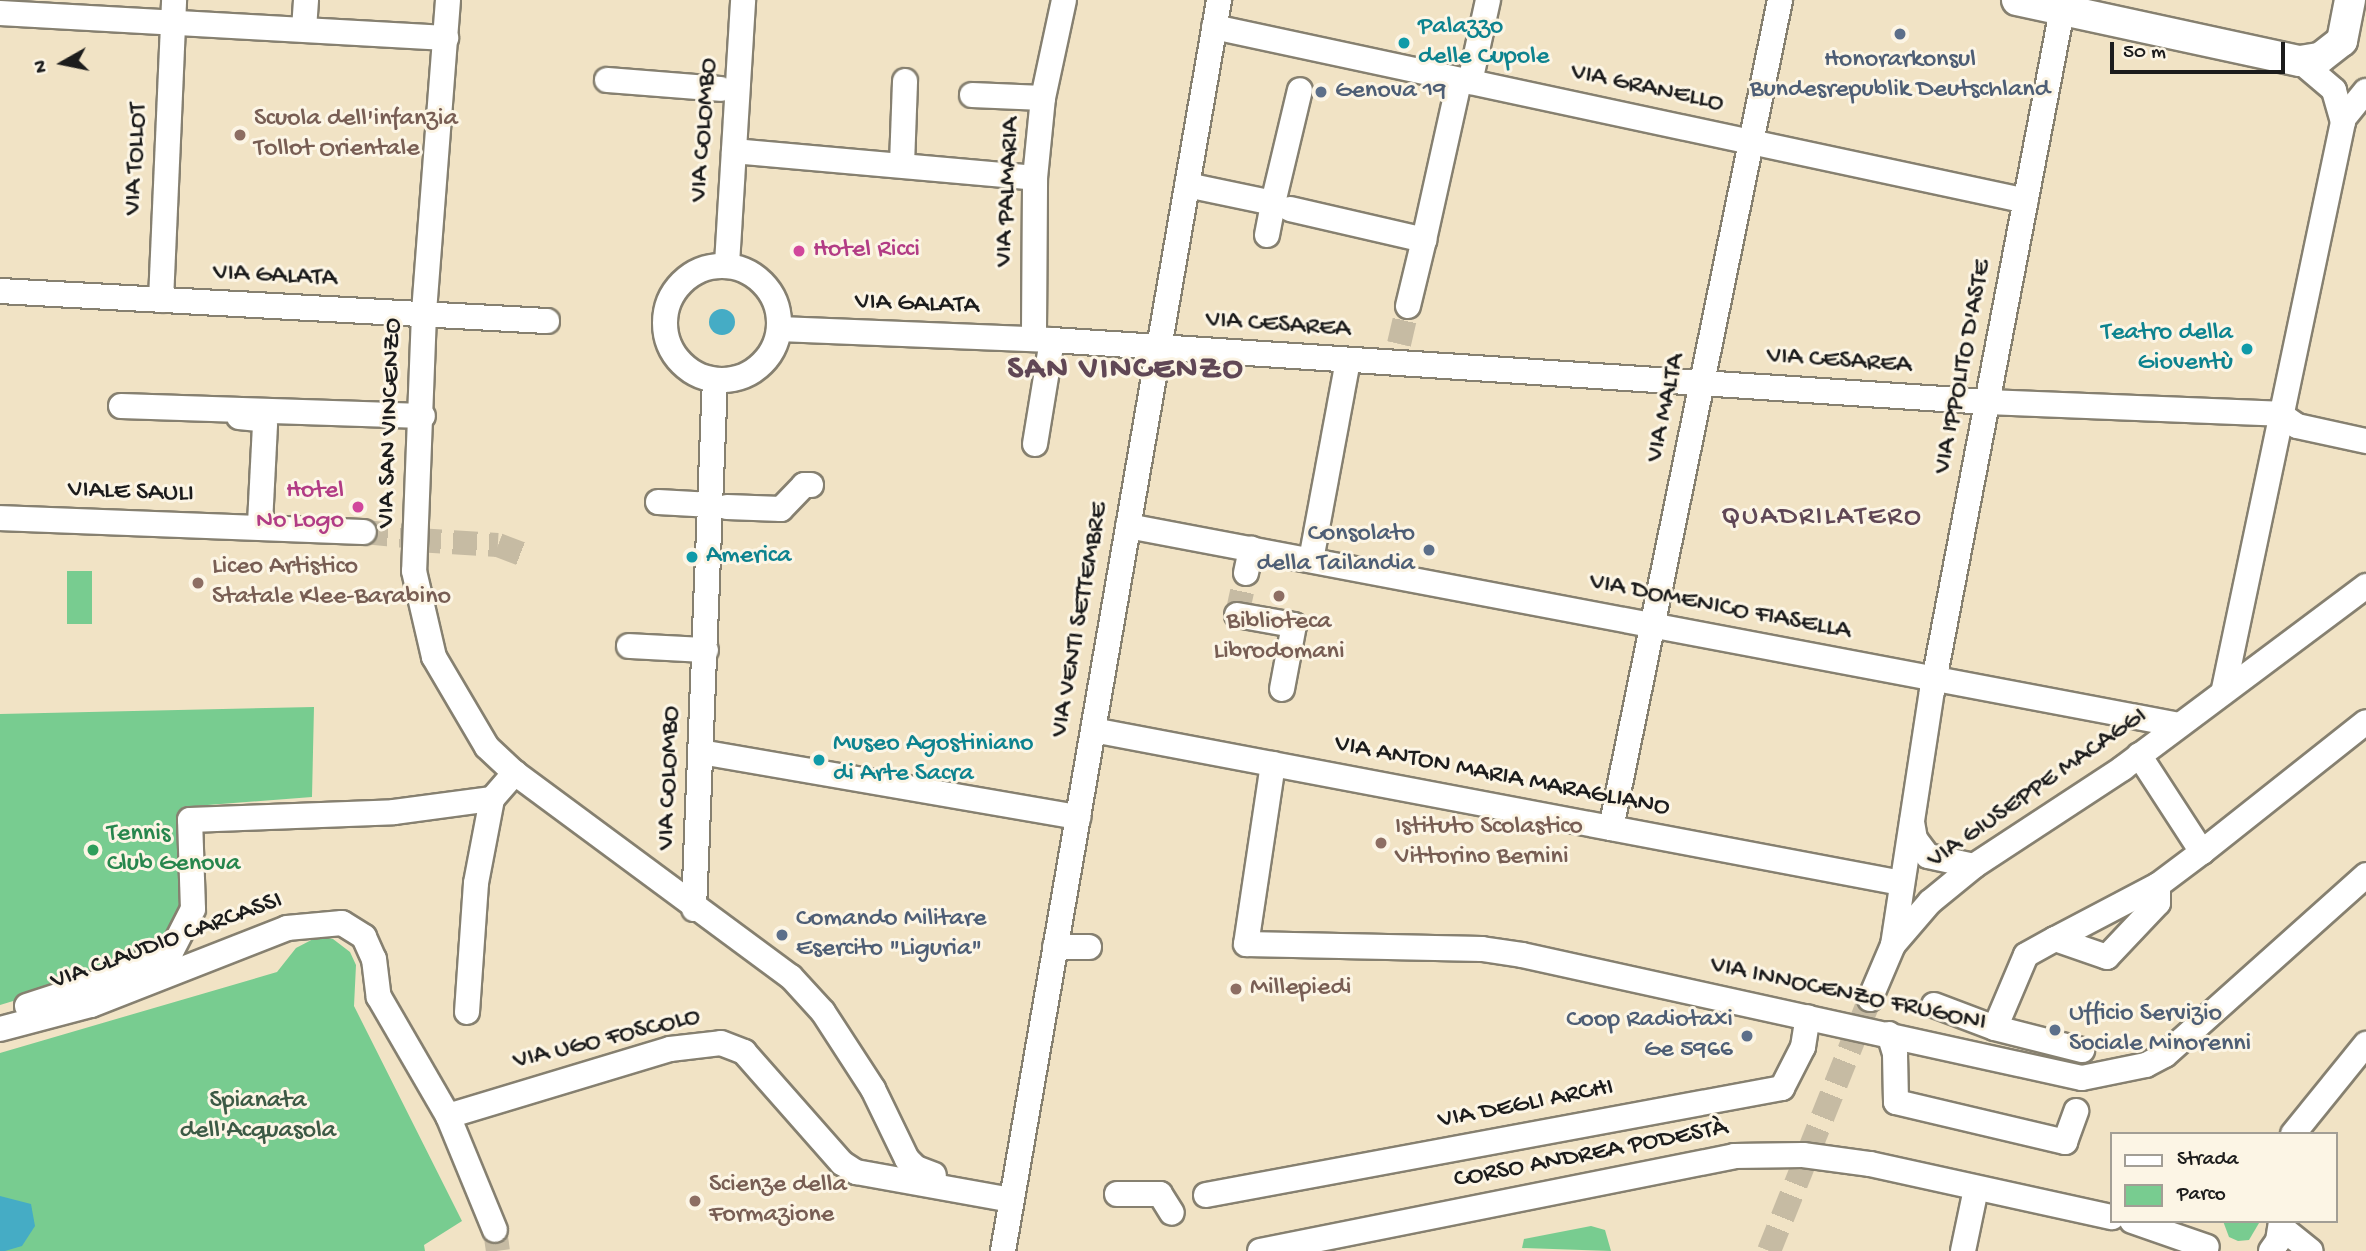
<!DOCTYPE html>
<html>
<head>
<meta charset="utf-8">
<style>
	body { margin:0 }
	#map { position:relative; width:2366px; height:1251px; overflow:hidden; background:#f1e3c5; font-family:"Gochi Hand",sans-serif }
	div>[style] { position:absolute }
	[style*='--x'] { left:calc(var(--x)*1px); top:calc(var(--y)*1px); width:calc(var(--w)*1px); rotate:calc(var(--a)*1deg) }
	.green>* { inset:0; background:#78cc90; transform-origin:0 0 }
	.water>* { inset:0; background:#45acc5 }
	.round { border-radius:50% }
	.minor-tunnel>* { height:24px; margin-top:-12px; transform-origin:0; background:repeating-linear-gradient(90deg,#c6bba3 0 24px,transparent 0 36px) }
	.roads { filter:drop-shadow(2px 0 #868070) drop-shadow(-2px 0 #868070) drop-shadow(0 2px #868070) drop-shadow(0 -2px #868070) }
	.minor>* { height:24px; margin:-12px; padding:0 12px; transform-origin:12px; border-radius:12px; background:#fff }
	.minor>.ring { margin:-12px; padding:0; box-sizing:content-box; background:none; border:24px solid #fff; border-radius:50% }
	.major>* { height:30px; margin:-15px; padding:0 15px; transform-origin:15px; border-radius:15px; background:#fff }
	.dots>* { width:19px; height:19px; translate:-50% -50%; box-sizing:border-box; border:4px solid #fcf5e5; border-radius:50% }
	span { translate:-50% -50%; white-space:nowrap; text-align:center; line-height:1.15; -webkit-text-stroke:6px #fcf5e5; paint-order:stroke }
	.culture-label { font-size:26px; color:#0d838f }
	.left { translate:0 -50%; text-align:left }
	.right { translate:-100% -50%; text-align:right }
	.service-label { font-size:26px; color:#4e5e75 }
	.street-label { font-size:26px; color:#1c1c1c }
	.education-label { font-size:26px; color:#785e54 }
	.hotel-label { font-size:26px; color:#b23c85 }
	.leisure-label { font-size:26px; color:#27864d }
	.park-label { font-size:26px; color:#3c5a45 }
	.neighbourhood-label { font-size:28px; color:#604755; letter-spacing:2px }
	.district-label { font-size:33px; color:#604755; font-weight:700; letter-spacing:2px }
	.legend { position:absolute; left:2110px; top:1132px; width:228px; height:91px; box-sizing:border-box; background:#fcf5e5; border:2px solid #a29e95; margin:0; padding:9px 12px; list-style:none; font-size:21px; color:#1c1c1c }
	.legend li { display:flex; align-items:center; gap:14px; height:35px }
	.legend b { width:35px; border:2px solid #a29e95 }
	.north { position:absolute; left:28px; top:28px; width:70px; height:70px; -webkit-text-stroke:5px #fcf5e5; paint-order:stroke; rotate:261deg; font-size:19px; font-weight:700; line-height:28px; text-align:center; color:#1c1c1c }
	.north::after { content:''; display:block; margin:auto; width:24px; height:32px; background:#1c1c1c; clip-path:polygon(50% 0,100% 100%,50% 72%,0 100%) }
	.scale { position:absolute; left:2110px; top:42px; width:175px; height:32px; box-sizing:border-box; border:4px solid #1c1c1c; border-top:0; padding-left:9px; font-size:21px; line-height:24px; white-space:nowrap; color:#1c1c1c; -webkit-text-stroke:5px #fcf5e5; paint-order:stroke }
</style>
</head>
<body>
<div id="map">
	<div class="green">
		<i style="left:67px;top:571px;width:25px;height:53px"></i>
		<i style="clip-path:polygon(314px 707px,312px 797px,182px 807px,190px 893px,176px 935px,89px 978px,0 1005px,0 714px)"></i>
		<i style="clip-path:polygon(319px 936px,333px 939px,350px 952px,356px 965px,354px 1006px,462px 1221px,424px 1245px,425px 1251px,0 1251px,0 1053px,277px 972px,296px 948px)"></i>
		<i style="clip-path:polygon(2223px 1221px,2259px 1221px,2259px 1223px,2249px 1240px,2238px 1241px,2229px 1237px)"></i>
		<i style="clip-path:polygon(1591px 1226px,1605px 1230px,1611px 1251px,1522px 1248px,1524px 1239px)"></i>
	</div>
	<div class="water">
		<i class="round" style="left:709px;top:309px;width:26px;height:26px"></i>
		<i style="clip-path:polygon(0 1196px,31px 1204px,35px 1226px,22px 1246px,5px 1251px,0 1251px)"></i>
	</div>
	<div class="minor-tunnel">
		<i style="--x:1399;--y:344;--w:39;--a:-77"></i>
		<i style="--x:364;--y:532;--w:42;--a:5.4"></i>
		<i style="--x:417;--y:540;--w:81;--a:3.5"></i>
		<i style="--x:498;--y:545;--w:33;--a:21"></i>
		<i style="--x:1237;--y:615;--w:43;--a:-77.9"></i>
		<i style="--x:495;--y:1230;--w:21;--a:82"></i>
		<i style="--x:1769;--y:1251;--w:271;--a:-68.2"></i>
	</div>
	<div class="roads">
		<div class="minor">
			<i style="--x:448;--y:0;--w:315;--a:94.4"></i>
			<i style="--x:424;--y:314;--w:257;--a:92.2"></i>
			<i style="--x:414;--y:571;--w:88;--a:76.9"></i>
			<i style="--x:434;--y:657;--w:104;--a:59.5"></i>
			<i style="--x:487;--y:747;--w:38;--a:43"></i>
			<i style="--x:515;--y:773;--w:343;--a:36.5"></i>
			<i style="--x:791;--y:977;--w:47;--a:47.6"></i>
			<i style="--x:823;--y:1012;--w:92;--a:57"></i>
			<i style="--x:873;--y:1089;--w:78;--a:64.1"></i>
			<i style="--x:907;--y:1159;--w:13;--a:45"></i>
			<i style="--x:916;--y:1168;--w:19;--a:21"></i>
			<i style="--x:0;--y:13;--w:447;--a:3.2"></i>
			<i style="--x:1214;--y:27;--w:830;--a:12.09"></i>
			<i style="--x:304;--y:29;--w:29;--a:-86"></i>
			<i style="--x:607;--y:80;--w:114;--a:4.5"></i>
			<i style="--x:1470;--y:82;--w:84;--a:-77.6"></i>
			<i style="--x:972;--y:95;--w:71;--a:2.4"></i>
			<i style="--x:2343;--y:119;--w:36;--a:-51"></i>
			<i style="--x:734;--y:151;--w:302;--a:5.1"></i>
			<i style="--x:902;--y:164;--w:83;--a:-87.9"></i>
			<i style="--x:1187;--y:185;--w:88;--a:11.8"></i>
			<i style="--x:1273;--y:203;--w:116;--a:-76.6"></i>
			<i style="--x:1290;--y:209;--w:138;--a:13"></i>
			<i style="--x:1424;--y:240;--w:153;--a:-77.5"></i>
			<i style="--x:1267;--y:235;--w:33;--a:-79"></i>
			<i style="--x:727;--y:264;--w:264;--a:-86.5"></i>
			<i class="ring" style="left:665px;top:266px;width:90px;height:90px"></i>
			<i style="--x:0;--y:291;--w:548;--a:3.14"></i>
			<i style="--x:161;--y:300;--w:300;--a:-87.5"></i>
			<i style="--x:1408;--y:306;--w:68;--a:-76.4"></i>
			<i style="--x:779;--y:329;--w:273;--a:2.3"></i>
			<i style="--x:1052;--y:340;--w:937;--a:3.79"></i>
			<i style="--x:1987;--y:402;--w:293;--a:2.3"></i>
			<i style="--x:2280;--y:414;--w:21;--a:35"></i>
			<i style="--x:2297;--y:426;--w:71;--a:12.3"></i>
			<i style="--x:1034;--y:331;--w:153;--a:-89.6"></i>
			<i style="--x:1035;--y:178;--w:80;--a:-84.3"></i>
			<i style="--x:1043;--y:98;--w:100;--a:-77.9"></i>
			<i style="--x:121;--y:406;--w:302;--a:1.9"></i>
			<i style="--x:239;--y:417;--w:20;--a:6"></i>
			<i style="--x:259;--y:419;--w:8;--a:45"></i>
			<i style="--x:265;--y:425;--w:100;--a:92.9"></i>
			<i style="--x:1035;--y:444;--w:105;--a:-80.7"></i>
			<i style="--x:658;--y:502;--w:54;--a:3.2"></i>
			<i style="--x:727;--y:507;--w:54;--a:2.1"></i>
			<i style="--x:781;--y:509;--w:33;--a:-46"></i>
			<i style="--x:804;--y:485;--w:7;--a:0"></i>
			<i style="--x:0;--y:518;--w:364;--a:2.2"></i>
			<i style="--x:1128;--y:526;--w:1070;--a:10.72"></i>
			<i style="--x:1311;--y:560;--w:202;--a:-79.5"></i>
			<i style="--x:1246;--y:573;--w:25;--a:-78"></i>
			<i style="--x:1237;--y:615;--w:58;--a:10"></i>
			<i style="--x:1294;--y:625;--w:65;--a:100.6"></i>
			<i style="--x:629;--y:646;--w:77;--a:3"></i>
			<i style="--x:2224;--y:689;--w:579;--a:-78.15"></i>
			<i style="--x:2343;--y:122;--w:33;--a:-106"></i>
			<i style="--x:2334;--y:90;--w:45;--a:-139.5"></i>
			<i style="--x:1093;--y:730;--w:822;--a:10.72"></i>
			<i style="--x:701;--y:752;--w:383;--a:9.8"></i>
			<i style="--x:2139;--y:755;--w:116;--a:57"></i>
			<i style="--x:2202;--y:852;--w:209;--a:-38.4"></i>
			<i style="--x:1273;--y:764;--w:182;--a:98.5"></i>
			<i style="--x:1246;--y:944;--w:236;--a:1.2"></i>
			<i style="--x:1482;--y:949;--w:40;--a:8.5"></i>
			<i style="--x:1522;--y:955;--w:573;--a:12.39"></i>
			<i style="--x:2082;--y:1078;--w:65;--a:-11.5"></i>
			<i style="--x:2146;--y:1065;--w:21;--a:-28"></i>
			<i style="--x:2165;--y:1055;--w:270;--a:-41.8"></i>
			<i style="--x:1912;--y:822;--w:17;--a:80"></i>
			<i style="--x:1915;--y:839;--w:21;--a:53"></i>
			<i style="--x:1928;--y:856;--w:47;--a:12.3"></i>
			<i style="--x:1611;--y:828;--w:845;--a:-78.46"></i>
			<i style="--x:2158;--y:885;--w:18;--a:90"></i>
			<i style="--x:2158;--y:903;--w:74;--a:133.4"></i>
			<i style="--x:2107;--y:957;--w:55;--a:-160.9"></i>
			<i style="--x:2055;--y:939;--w:116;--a:-27.7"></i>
			<i style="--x:2158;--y:885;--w:55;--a:-36.9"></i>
			<i style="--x:694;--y:909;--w:529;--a:-87.73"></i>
			<i style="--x:1893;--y:945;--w:57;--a:-49.3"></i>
			<i style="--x:1930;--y:902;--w:57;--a:-39.3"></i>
			<i style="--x:1974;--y:866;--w:178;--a:-33.3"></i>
			<i style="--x:2123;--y:768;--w:304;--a:-36.8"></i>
			<i style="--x:1055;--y:947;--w:34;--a:0"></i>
			<i style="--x:1870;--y:999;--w:59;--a:-66.9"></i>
			<i style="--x:1893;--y:945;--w:257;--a:-81.3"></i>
			<i style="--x:1932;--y:691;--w:703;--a:-79.19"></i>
			<i style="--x:1934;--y:1005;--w:65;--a:20.7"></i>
			<i style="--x:1995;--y:1028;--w:90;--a:14.2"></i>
			<i style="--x:27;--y:1006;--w:67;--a:-18.2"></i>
			<i style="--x:91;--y:985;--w:88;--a:-23.4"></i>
			<i style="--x:172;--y:950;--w:46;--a:-62.9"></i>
			<i style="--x:193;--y:909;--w:89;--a:-91.9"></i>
			<i style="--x:190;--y:820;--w:204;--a:-2.2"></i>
			<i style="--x:394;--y:812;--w:99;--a:-7.6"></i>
			<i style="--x:467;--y:1012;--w:129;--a:-86"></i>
			<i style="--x:476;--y:883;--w:86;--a:-79.2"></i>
			<i style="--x:492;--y:799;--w:35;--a:-49"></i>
			<i style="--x:1995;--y:1028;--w:79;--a:-67"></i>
			<i style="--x:2026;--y:955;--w:33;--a:-29"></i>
			<i style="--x:0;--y:1029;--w:94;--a:-14.8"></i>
			<i style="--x:91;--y:1005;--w:211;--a:-21.4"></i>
			<i style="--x:287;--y:928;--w:55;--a:-5.2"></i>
			<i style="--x:342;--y:923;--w:26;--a:32"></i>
			<i style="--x:364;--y:937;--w:24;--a:66"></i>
			<i style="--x:374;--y:959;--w:38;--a:83"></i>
			<i style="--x:379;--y:997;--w:138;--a:59.9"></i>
			<i style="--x:448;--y:1116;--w:123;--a:67.6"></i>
			<i style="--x:1889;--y:1034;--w:21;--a:73"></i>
			<i style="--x:1895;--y:1054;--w:48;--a:88.8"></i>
			<i style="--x:1896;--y:1102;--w:174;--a:13.3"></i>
			<i style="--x:2065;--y:1142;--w:33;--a:-70"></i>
			<i style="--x:448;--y:1116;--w:232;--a:-16.8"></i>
			<i style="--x:670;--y:1049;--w:51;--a:-6.7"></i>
			<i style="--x:721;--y:1043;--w:25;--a:21"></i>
			<i style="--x:744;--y:1052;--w:148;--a:48.6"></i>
			<i style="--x:842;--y:1163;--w:17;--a:33"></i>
			<i style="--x:856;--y:1172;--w:158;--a:10.2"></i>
			<i style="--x:2293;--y:1134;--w:116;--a:-51"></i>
			<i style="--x:1117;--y:1194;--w:43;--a:0"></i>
			<i style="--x:1160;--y:1194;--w:22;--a:58"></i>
			<i style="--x:1206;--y:1195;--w:586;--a:-10.52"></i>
			<i style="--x:1782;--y:1088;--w:46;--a:-62.9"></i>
			<i style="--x:1803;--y:1047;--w:30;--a:-81"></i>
			<i style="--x:2132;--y:1221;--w:79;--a:19.1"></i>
			<i style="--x:2281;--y:1227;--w:38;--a:39"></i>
			<i style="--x:1003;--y:1251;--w:1270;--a:-80.2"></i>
			<i style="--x:1260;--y:1251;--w:483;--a:-11.3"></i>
			<i style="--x:1734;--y:1156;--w:69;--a:-0.8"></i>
			<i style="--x:1803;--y:1155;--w:68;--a:7.7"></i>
			<i style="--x:1870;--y:1164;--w:248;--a:12.4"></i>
			<i style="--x:1963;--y:1251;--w:63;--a:-78.2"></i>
			<i style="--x:2271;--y:1251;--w:12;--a:-55"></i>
			<i style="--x:2278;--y:1241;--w:20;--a:-81"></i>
		</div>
		<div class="major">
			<i style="--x:2017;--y:0;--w:289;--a:12.2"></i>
			<i style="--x:2300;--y:61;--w:20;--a:-9"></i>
			<i style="--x:2320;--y:58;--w:28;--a:-38"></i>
			<i style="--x:2342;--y:41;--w:42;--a:-79"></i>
		</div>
	</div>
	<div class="dots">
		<i style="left:1900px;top:34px;background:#5c6f8a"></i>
		<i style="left:1404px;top:43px;background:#0f9aa8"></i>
		<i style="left:1321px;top:92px;background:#5c6f8a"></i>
		<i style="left:240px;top:135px;background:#8d6e63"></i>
		<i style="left:799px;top:251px;background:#d1479c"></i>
		<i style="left:2247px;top:349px;background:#0f9aa8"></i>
		<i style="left:358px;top:507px;background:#d1479c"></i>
		<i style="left:1429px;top:550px;background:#5c6f8a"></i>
		<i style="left:692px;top:557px;background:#0f9aa8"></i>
		<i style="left:198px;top:583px;background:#8d6e63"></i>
		<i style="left:1279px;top:596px;background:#8d6e63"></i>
		<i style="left:819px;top:760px;background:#0f9aa8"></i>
		<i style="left:1381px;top:843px;background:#8d6e63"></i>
		<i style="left:93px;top:850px;background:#2e9e5b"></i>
		<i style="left:782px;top:935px;background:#5c6f8a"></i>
		<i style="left:1236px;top:989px;background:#8d6e63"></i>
		<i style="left:2055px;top:1030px;background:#5c6f8a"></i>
		<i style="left:1747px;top:1036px;background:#5c6f8a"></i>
		<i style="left:695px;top:1201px;background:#8d6e63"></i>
	</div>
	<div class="culture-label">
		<span class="left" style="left:1418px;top:43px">Palazzo<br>delle Cupole</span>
		<span class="right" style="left:2233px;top:349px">Teatro della<br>Gioventù</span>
		<span class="left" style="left:706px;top:557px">America</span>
		<span class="left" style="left:833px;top:760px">Museo Agostiniano<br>di Arte Sacra</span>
	</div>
	<div class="service-label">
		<span style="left:1900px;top:76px">Honorarkonsul<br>Bundesrepublik Deutschland</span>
		<span class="left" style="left:1335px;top:92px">Genova 19</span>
		<span class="right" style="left:1415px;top:550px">Consolato<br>della Tailandia</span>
		<span class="left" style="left:796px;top:935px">Comando Militare<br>Esercito "Liguria"</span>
		<span class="left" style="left:2069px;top:1030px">Ufficio Servizio<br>Sociale Minorenni</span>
		<span class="right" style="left:1733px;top:1036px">Coop Radiotaxi<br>Ge 5966</span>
	</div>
	<div class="street-label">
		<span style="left:1647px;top:89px;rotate:12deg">VIA GRANELLO</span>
		<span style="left:705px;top:130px;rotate:-86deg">VIA COLOMBO</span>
		<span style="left:137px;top:159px;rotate:-87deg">VIA TOLLOT</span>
		<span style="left:1009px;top:192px;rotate:-87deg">VIA PALMARIA</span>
		<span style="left:275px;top:277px;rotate:3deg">VIA GALATA</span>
		<span style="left:917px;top:305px;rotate:2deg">VIA GALATA</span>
		<span style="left:1278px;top:326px;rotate:4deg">VIA CESAREA</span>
		<span style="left:1839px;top:362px;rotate:4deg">VIA CESAREA</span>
		<span style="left:1964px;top:367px;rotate:-79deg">VIA IPPOLITO D'ASTE</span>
		<span style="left:1667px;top:408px;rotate:-78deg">VIA MALTA</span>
		<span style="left:391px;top:423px;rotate:-88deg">VIA SAN VINCENZO</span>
		<span style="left:131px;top:493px;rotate:2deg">VIALE SAULI</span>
		<span style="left:1720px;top:608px;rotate:11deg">VIA DOMENICO FIASELLA</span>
		<span style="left:1081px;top:620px;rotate:-80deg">VIA VENTI SETTEMBRE</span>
		<span style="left:1502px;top:777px;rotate:11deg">VIA ANTON MARIA MARAGLIANO</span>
		<span style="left:670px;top:778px;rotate:-88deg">VIA COLOMBO</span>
		<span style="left:2038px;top:789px;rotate:-35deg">VIA GIUSEPPE MACAGGI</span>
		<span style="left:167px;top:942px;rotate:-20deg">VIA CLAUDIO CARCASSI</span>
		<span style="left:1848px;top:995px;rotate:12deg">VIA INNOCENZO FRUGONI</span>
		<span style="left:607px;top:1040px;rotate:-14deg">VIA UGO FOSCOLO</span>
		<span style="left:1526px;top:1105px;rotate:-11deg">VIA DEGLI ARCHI</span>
		<span style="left:1591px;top:1155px;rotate:-11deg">CORSO ANDREA PODESTÀ</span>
	</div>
	<div class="education-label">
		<span class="left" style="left:254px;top:135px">Scuola dell'infanzia<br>Tollot Orientale</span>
		<span class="left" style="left:212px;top:583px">Liceo Artistico<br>Statale Klee-Barabino</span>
		<span style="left:1279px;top:638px">Biblioteca<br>Librodomani</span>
		<span class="left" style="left:1395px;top:843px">Istituto Scolastico<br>Vittorino Bernini</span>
		<span class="left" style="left:1250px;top:989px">Millepiedi</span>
		<span class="left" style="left:709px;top:1201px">Scienze della<br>Formazione</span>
	</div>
	<div class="hotel-label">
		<span class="left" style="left:813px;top:251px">Hotel Ricci</span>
		<span class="right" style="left:344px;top:507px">Hotel<br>No Logo</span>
	</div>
	<div class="leisure-label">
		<span class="left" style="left:107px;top:850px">Tennis<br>Club Genova</span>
	</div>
	<div class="park-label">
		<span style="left:258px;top:1117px">Spianata<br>dell'Acquasola</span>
	</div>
	<div class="neighbourhood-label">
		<span style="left:1822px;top:518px">QUADRILATERO</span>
	</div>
	<div class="district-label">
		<span style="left:1126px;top:371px">SAN VINCENZO</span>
	</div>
	<ul class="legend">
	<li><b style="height:9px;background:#fff"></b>Strada</li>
	<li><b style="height:19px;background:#78cc90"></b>Parco</li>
	</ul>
	<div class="north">N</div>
	<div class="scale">50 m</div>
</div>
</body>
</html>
